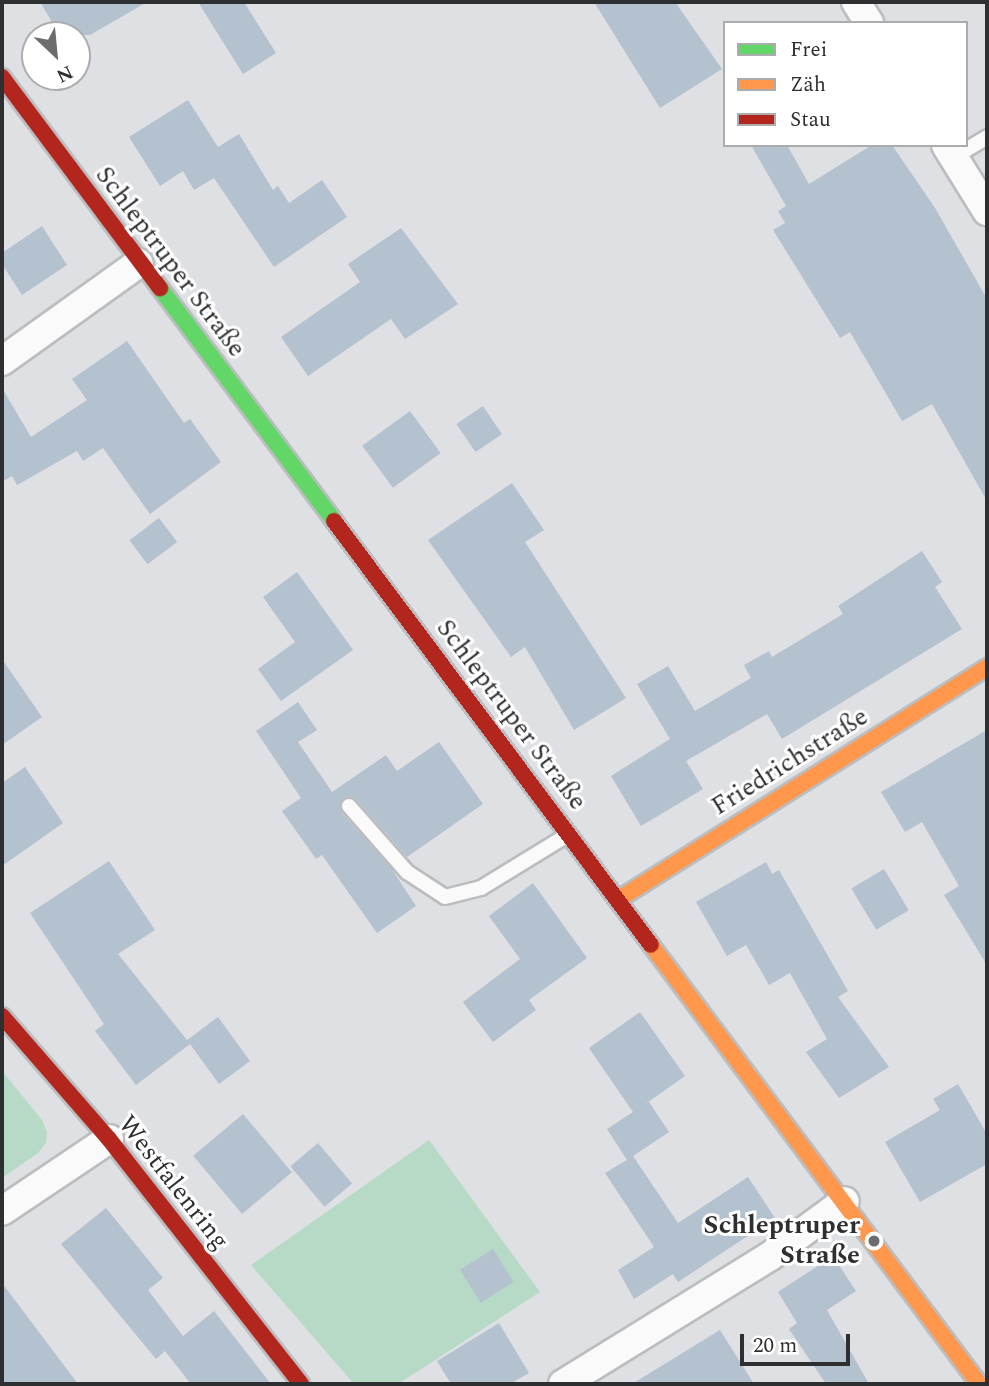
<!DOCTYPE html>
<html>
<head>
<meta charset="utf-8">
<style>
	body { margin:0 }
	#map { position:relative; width:989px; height:1386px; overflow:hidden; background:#dee0e3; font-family:Spectral,serif }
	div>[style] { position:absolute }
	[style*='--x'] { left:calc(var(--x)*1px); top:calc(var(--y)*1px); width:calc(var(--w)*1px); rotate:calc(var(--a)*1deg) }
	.green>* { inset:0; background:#b7dac6 }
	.building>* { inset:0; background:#b4c1cf; transform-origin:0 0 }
	.roads { filter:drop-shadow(2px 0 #bbbdbf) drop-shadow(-2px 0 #bbbdbf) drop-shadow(0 2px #bbbdbf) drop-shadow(0 -2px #bbbdbf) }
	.lane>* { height:14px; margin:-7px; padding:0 7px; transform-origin:7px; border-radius:7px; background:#fafafb }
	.street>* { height:28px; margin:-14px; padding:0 14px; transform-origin:14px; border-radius:14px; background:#fafafb }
	.fast>* { height:16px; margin:-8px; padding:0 8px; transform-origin:8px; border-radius:8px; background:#63d668 }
	.slow>* { height:16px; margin:-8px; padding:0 8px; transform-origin:8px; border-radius:8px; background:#ff974d }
	.jam>* { height:16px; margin:-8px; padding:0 8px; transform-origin:8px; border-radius:8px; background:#b3261e }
	.dots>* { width:19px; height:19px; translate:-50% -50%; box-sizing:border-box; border:4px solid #fff; border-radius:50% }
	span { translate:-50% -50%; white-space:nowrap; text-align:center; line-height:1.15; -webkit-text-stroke:6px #fff; paint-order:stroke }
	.street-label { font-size:26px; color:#2e2f31 }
	.poi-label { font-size:26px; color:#2e2f31; font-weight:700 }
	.right { translate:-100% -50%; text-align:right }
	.frame { position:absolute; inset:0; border:4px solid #2e2f31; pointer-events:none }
	.legend { position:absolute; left:723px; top:21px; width:245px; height:126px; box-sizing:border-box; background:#fff; border:2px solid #abacad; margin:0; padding:9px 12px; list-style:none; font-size:21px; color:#2e2f31 }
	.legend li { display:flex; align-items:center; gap:14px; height:35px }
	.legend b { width:35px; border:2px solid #abacad }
	.north { position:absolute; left:21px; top:21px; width:70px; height:70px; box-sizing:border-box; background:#fff; border:2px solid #abacad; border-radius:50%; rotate:154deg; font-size:19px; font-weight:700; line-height:28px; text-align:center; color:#2e2f31 }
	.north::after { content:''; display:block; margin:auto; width:24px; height:32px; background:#6c6d6f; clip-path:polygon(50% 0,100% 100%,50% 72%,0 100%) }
	.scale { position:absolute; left:740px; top:1334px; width:110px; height:32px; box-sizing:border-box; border:4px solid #2e2f31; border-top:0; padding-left:9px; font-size:21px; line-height:24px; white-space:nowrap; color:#2e2f31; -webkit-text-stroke:5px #fff; paint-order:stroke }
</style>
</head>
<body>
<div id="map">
	<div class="green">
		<i style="clip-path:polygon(2px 1071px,42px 1120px,47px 1132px,46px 1143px,38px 1153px,2px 1178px)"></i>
		<i style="clip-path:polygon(429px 1140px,540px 1292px,398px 1384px,354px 1384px,251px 1265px)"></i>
	</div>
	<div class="building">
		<i style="clip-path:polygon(40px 2px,147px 2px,90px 35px,60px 35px)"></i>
		<i style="clip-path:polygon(198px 2px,244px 2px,276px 53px,243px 74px)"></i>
		<i style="clip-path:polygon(594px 2px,675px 2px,722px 69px,660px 108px)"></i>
		<i style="clip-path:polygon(188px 100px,218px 147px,239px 134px,273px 190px,278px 186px,289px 203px,322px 180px,347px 217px,274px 267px,214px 178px,194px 190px,183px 171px,160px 186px,129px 137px)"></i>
		<i style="clip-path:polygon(751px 145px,787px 145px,809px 184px,872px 145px,892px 145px,935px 208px,987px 299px,987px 501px,932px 404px,902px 421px,850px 332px,840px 338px,773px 230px,785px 223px,778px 211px,786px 206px)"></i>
		<i style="clip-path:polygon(42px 226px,67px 265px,22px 295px,2px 264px,2px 253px)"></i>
		<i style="clip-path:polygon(401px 228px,458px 304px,405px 339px,391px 319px,308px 376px,281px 337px,360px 282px,348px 264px)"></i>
		<i style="clip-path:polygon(127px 341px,184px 423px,190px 419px,221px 462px,150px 514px,103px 448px,83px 461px,77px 451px,17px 485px,12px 476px,2px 482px,2px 388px,31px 437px,87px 400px,72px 379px)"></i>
		<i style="left:483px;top:406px;width:34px;height:32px;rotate:56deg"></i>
		<i style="left:410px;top:411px;width:52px;height:59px;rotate:54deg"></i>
		<i style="clip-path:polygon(512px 483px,544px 530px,525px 542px,626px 698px,574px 730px,525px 647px,511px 657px,428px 540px)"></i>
		<i style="left:159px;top:518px;width:30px;height:37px;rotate:53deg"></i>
		<i style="clip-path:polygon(922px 551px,942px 582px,935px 587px,962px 629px,782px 739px,767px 714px,686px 761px,703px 789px,641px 826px,611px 776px,670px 739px,637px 684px,668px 666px,695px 711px,751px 678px,744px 665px,769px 651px,772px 657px,843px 614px,838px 606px)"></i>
		<i style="clip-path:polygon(297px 572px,353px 650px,281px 701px,258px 669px,295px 642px,263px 597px)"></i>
		<i style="clip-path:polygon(2px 659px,42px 717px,2px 745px)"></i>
		<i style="clip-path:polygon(298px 702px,317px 730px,298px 742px,332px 792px,386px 755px,397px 771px,439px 742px,483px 804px,407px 857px,356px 799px,342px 799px,341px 812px,391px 868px,416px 906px,377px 933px,322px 855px,316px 859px,282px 811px,301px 798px,256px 731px)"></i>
		<i style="clip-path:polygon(987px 730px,987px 965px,944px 895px,959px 886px,922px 822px,905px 832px,881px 792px)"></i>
		<i style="clip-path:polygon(25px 767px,63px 823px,2px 866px,2px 783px)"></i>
		<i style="clip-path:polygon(109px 861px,155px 930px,118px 954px,187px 1040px,218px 1017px,250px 1061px,219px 1084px,190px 1044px,136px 1085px,95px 1031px,104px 1024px,30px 913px)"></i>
		<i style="clip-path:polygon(766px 862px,772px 874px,779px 870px,848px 991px,838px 997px,889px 1067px,839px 1098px,806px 1052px,827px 1039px,790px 973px,769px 985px,746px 945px,727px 956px,696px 902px)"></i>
		<i style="left:884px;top:869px;width:48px;height:38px;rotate:59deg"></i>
		<i style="clip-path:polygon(533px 883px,587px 958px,529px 1000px,536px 1010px,493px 1042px,463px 1002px,520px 959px,489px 916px)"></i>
		<i style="clip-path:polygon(640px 1012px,685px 1076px,644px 1105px,649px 1102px,669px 1132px,633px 1156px,678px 1223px,748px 1177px,775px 1218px,678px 1282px,673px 1274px,634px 1299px,618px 1270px,654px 1247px,605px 1173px,627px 1160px,607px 1129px,633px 1112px,589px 1048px)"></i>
		<i style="clip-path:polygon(958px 1084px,987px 1134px,987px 1164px,920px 1202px,885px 1142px,940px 1110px,933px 1099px)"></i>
		<i style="left:243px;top:1114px;width:76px;height:65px;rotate:50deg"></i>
		<i style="left:318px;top:1143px;width:53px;height:36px;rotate:50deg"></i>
		<i style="clip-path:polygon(106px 1208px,163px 1278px,148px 1290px,183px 1336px,214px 1311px,271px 1384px,191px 1384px,165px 1351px,156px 1359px,61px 1244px)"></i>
		<i style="left:493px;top:1249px;width:39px;height:39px;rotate:58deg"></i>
		<i style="clip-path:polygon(833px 1256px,856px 1291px,827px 1310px,869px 1384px,826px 1384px,789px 1329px,797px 1323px,778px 1292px)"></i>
		<i style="clip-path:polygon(2px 1283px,78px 1384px,2px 1384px)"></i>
		<i style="clip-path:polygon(499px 1323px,529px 1373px,510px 1384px,451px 1384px,437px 1361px)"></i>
		<i style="clip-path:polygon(720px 1330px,754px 1384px,632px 1384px)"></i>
	</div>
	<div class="roads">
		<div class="lane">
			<i style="--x:954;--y:157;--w:39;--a:-31"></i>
			<i style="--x:349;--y:806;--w:88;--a:48.7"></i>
			<i style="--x:407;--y:872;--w:45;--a:33.3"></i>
			<i style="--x:445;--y:897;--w:37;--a:-14"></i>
			<i style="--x:481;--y:888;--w:100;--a:-31.5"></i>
		</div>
		<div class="street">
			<i style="--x:856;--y:2;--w:25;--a:58"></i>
			<i style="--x:946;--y:145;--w:78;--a:58.2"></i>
			<i style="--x:2;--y:361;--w:168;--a:-35.6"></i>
			<i style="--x:2;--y:1211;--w:129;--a:-33.9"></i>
			<i style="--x:563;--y:1384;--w:242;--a:-31.7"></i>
			<i style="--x:769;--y:1257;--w:94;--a:-36.4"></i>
		</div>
		<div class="fast">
			<i style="--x:160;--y:288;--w:291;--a:53.2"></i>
		</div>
		<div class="slow">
			<i style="--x:619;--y:899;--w:435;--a:-32.2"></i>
			<i style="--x:651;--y:945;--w:548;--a:53.23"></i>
		</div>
		<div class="jam">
			<i style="--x:2;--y:77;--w:264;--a:53.2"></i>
			<i style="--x:334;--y:521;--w:529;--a:53.22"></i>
			<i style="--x:2;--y:1016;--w:163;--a:49"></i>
			<i style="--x:109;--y:1139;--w:311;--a:51.9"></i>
		</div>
	</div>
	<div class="dots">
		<i style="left:874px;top:1241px;background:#6c6d6f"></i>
	</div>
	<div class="street-label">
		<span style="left:170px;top:262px;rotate:53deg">Schleptruper Straße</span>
		<span style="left:511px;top:715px;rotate:53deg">Schleptruper Straße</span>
		<span style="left:790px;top:762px;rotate:-32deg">Friedrichstraße</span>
		<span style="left:173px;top:1183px;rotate:52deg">Westfalenring</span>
	</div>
	<div class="poi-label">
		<span class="right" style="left:860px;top:1241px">Schleptruper<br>Straße</span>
	</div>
	<div class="frame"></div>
	<ul class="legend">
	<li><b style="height:9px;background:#63d668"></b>Frei</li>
	<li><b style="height:9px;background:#ff974d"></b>Zäh</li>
	<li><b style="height:9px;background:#b3261e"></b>Stau</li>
	</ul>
	<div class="north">N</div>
	<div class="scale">20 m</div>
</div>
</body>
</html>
